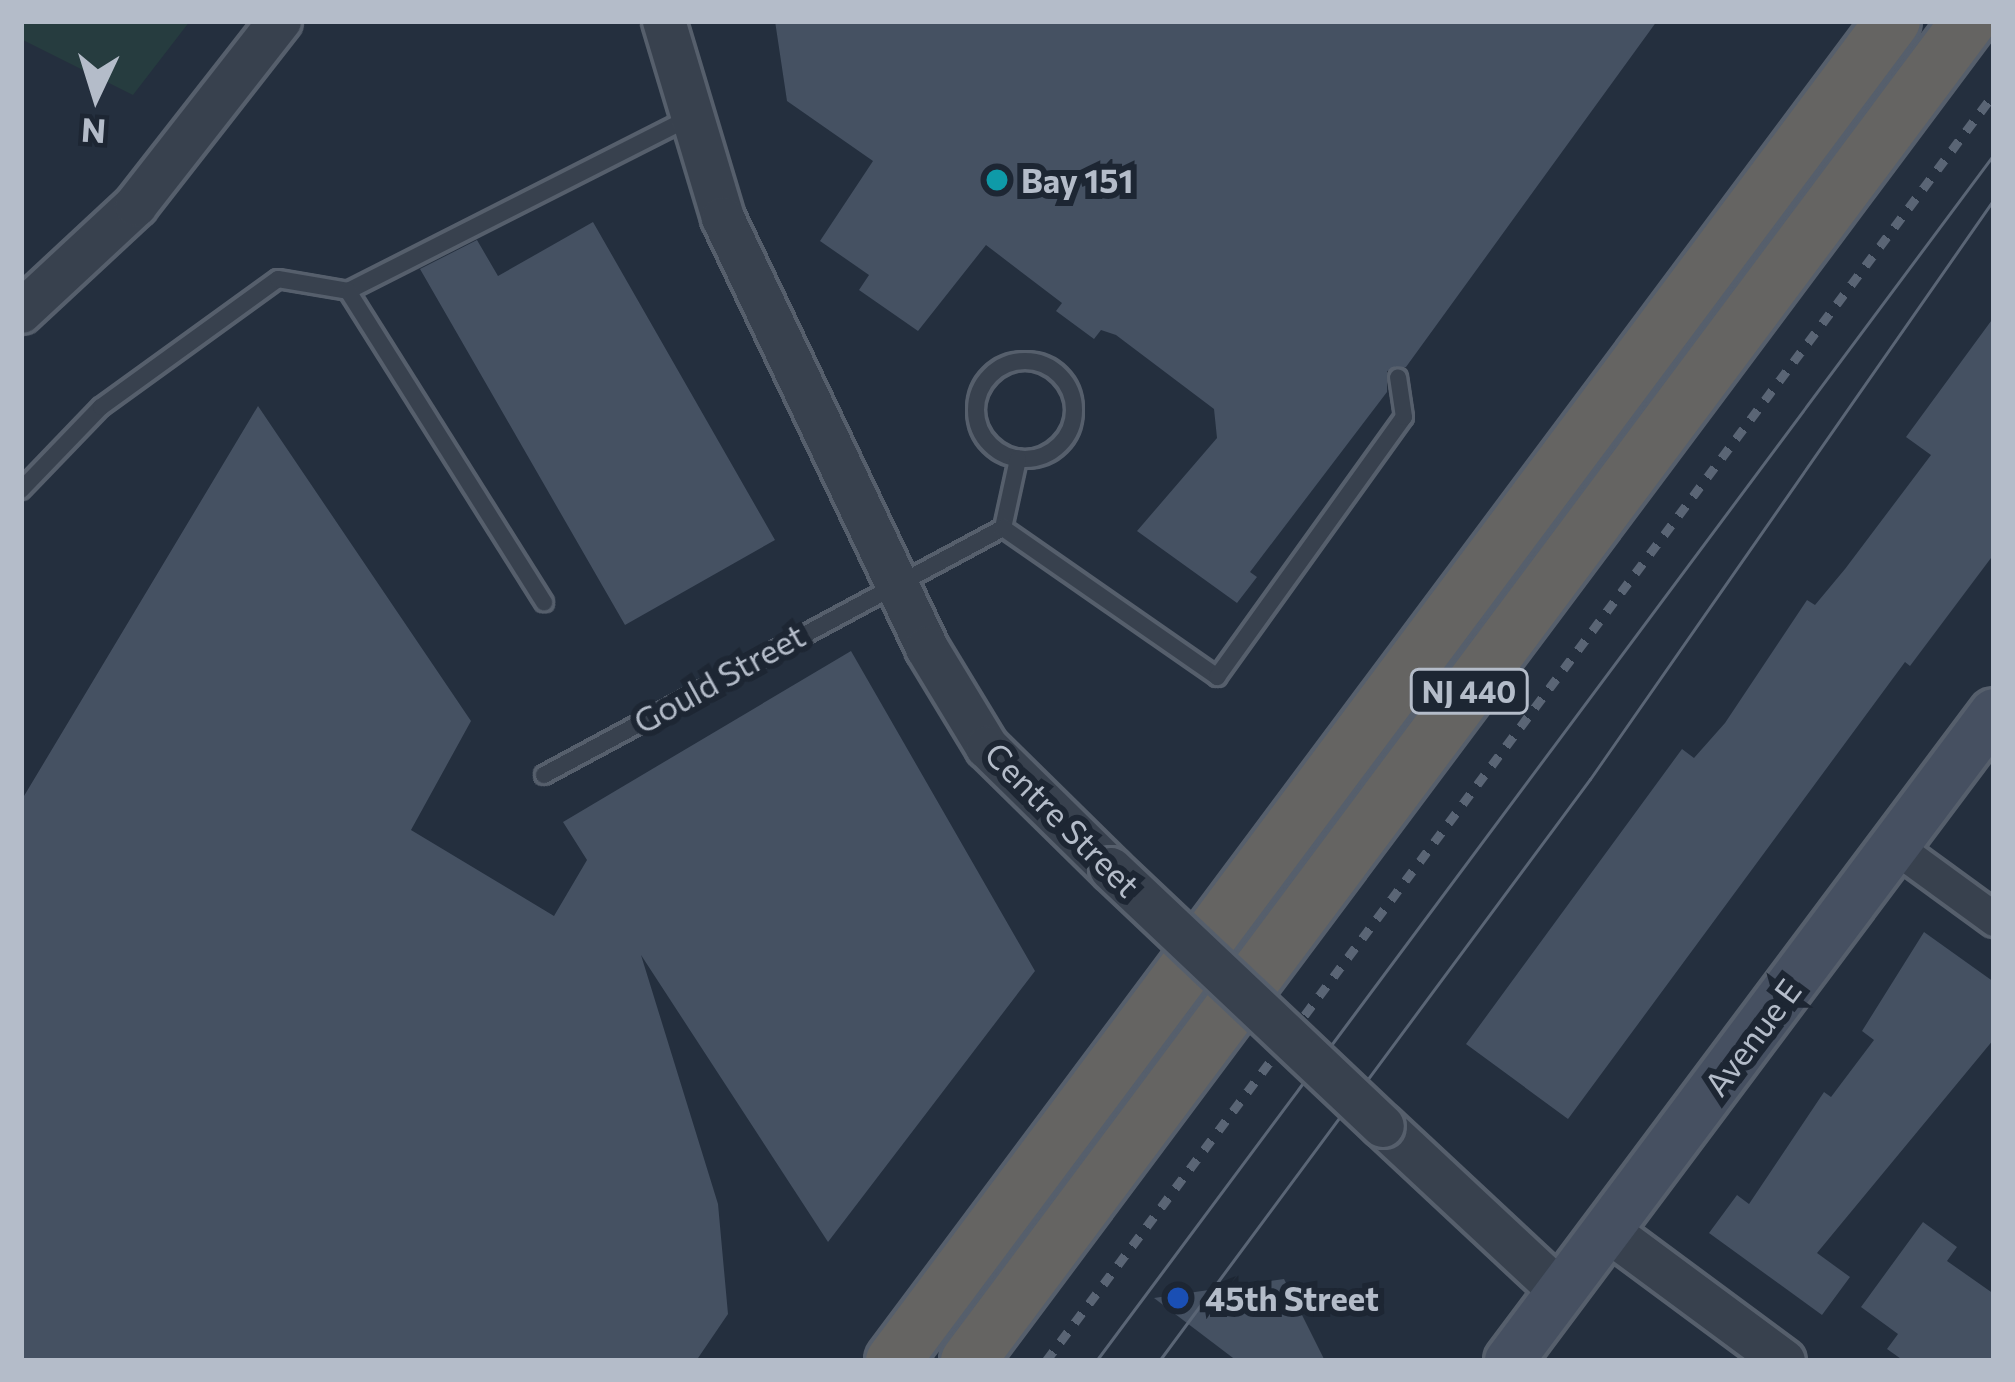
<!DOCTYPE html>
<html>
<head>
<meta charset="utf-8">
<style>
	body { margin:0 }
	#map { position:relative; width:2015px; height:1382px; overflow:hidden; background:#242f3e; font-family:Commissioner,sans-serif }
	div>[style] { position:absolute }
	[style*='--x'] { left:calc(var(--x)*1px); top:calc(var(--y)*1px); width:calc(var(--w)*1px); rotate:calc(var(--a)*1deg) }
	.green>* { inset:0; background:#263c3f }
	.building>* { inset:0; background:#455162 }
	.roads { filter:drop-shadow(3px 0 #565f6c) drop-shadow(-3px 0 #565f6c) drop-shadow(0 3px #565f6c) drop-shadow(0 -3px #565f6c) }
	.service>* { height:16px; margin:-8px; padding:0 8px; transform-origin:8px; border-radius:8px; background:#38414e }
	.service>.ring { margin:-8px; padding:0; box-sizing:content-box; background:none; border:16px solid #38414e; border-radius:50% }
	.minor>* { height:33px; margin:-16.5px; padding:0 16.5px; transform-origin:16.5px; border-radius:16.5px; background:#38414e }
	.tertiary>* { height:42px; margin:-21px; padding:0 21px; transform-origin:21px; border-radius:21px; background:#38414e }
	.secondary>* { height:48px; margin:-24px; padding:0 24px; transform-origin:24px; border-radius:24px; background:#465061 }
	.trunk>* { height:54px; margin:-27px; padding:0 27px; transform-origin:27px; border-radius:27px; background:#656462 }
	.tram>* { height:3px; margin:-1.5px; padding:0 1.5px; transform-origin:1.5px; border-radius:1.5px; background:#5a6575 }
	.rail>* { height:9px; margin-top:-4.5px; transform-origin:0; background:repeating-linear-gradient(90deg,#5a6575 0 12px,transparent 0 24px) }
	.bridges { filter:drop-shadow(3px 0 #565f6c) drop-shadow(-3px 0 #565f6c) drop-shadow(0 3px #565f6c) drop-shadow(0 -3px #565f6c) }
	.tertiary-bridge>* { height:42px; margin:-21px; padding:0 21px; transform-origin:21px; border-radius:21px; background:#38414e }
	.dots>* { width:33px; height:33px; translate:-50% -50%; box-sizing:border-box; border:6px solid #1d2633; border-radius:50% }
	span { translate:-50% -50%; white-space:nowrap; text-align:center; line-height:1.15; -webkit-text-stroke:12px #1d2633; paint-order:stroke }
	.shield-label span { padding:3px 9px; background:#1d2633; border:3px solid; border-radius:9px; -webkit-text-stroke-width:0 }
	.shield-label { font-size:30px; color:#b4bcc9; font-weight:700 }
	.poi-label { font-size:33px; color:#b4bcc9; font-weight:700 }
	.left { translate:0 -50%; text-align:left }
	.street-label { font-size:33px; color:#b4bcc9 }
	.frame { position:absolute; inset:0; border:24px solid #b4bcc9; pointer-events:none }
	.north { position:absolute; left:36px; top:36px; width:120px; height:120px; -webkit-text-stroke:9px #1d2633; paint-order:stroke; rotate:184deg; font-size:33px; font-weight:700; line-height:48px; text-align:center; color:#b4bcc9 }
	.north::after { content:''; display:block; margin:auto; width:42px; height:54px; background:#b4bcc9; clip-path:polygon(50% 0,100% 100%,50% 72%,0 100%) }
</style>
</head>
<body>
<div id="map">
	<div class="green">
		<i style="clip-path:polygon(21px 21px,190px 21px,133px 95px,21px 39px)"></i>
	</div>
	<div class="building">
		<i style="clip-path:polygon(775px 21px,1657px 21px,1406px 367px,1387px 371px,1387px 392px,1250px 572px,1257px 577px,1237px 603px,1137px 531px,1217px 438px,1214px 409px,1116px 335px,1101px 330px,1094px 339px,1056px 311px,1062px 303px,986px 245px,918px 331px,859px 290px,869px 275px,820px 241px,873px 161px,787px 101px)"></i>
		<i style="clip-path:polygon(593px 222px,775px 540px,625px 625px,420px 269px,477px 240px,498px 276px)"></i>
		<i style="clip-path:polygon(1994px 317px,1994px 554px,1910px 666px,1905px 662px,1568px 1119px,1466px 1044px,1682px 749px,1694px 758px,1725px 723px,1807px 600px,1815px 605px,1845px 569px,1931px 455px,1906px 437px)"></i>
		<i style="clip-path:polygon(258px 406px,471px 721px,411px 830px,554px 916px,587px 860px,563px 822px,851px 651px,1035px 971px,828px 1242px,641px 955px,718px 1204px,728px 1314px,696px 1361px,21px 1361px,21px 801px)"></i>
		<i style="clip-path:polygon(1924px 932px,1994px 982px,1994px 1039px,1817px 1253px,1850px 1277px,1822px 1315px,1709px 1233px,1737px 1195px,1749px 1204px,1824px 1092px,1831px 1097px,1874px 1040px,1862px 1031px)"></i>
		<i style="clip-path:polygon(1923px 1222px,1957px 1247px,1947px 1261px,1994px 1294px,1994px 1361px,1904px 1361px,1887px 1349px,1898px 1334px,1861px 1307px)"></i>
		<i style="clip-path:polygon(1284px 1279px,1325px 1361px,1237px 1361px,1154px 1298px)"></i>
	</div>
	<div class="roads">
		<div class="service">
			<i style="--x:348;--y:291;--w:382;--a:-26.9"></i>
			<i class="ring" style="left:976px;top:361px;width:82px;height:82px"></i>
			<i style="--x:21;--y:490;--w:115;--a:-46.1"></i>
			<i style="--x:101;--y:407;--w:218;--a:-35.9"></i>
			<i style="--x:278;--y:279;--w:71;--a:9.7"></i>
			<i style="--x:348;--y:291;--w:368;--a:57.8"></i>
			<i style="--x:1003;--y:528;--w:71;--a:-77.7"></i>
			<i style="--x:544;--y:775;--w:521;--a:-28.29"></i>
			<i style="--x:1003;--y:528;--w:261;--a:34.8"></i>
			<i style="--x:1217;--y:677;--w:320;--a:-54.3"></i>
			<i style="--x:1404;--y:417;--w:40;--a:-98.5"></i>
		</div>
		<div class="minor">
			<i style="--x:1894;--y:846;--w:124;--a:36.1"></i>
		</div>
		<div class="tertiary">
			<i style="--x:664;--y:21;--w:206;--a:73.3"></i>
			<i style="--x:723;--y:218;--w:476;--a:64.6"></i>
			<i style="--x:927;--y:648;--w:116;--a:58.8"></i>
			<i style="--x:987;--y:747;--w:174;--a:44.5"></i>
			<i style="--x:21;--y:312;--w:157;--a:-42.9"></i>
			<i style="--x:136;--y:205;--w:234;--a:-52"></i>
			<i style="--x:1383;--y:1126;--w:243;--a:43"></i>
			<i style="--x:1607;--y:1230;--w:220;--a:36.5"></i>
		</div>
		<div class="secondary">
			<i style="--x:1509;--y:1361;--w:809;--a:-53.19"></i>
		</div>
		<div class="trunk">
			<i style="--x:893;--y:1361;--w:1672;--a:-53.27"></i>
			<i style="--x:968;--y:1361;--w:1673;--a:-53.24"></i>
		</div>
	</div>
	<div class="tram">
		<i style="--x:1096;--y:1361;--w:1504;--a:-53.35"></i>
		<i style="--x:1159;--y:1361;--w:724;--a:-53.48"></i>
		<i style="--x:1590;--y:779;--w:707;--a:-55.14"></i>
	</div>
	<div class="rail">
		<i style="--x:1046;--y:1361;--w:1582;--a:-53.2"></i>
	</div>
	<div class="bridges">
		<div class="tertiary-bridge">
			<i style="--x:1111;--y:869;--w:374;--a:43.4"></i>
		</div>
	</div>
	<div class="dots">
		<i style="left:997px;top:180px;background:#0f9aa8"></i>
		<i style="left:1178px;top:1298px;background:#1a4fb4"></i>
	</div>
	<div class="shield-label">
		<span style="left:1469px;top:691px">NJ 440</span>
	</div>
	<div class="poi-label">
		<span class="left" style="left:1021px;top:180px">Bay 151</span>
		<span class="left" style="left:1205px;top:1298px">45th Street</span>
	</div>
	<div class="street-label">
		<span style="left:719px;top:678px;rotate:-29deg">Gould Street</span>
		<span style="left:1063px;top:819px;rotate:45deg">Centre Street</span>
		<span style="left:1752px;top:1037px;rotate:-53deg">Avenue E</span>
	</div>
	<div class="frame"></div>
	<div class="north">N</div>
</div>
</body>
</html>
